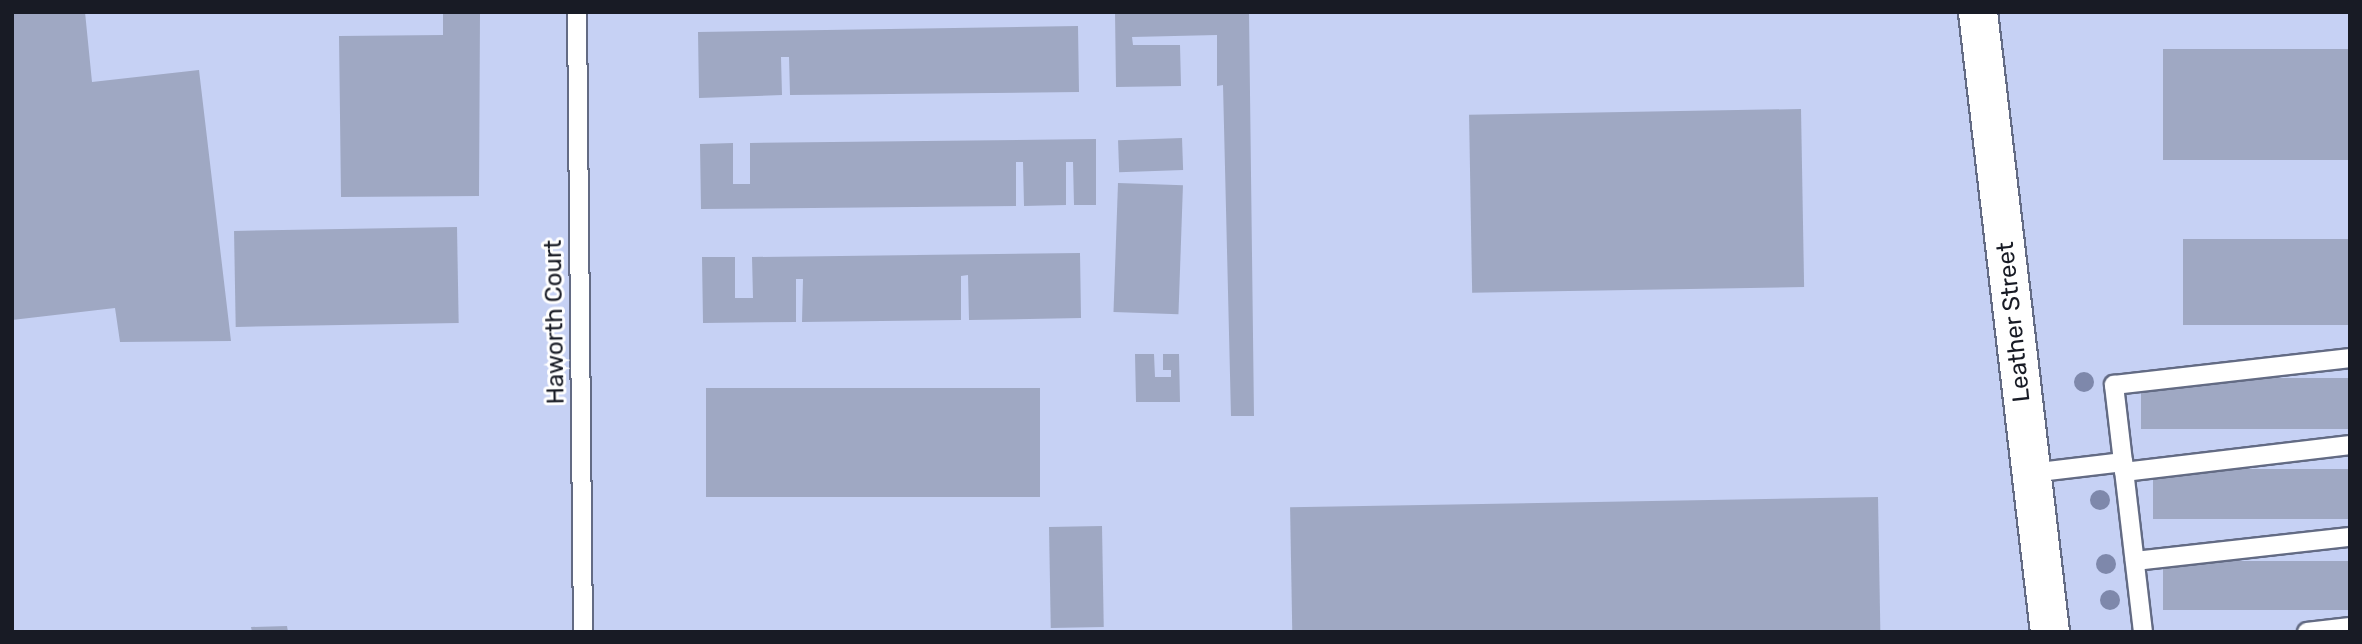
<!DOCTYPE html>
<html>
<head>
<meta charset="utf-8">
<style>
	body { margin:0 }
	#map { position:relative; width:2362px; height:644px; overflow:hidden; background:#d5defb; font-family:Rubik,sans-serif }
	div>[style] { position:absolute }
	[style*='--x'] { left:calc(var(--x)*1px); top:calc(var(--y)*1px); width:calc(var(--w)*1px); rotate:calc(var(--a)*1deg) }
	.built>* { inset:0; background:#c6d1f4; transform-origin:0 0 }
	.building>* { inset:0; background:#9fa8c3; transform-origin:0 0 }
	.roads { filter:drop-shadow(2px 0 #636b84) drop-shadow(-2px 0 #636b84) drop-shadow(0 2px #636b84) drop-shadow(0 -2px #636b84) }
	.lane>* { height:18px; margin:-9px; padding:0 9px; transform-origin:9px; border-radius:9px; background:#fff }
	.secondary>* { height:38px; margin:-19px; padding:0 19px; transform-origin:19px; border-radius:19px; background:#fff }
	.trees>* { width:20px; height:20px; margin:-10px; border-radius:50%; background:#7e88ab }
	span { translate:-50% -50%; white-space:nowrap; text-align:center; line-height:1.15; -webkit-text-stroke:6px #fff; paint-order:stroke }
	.street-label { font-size:24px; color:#181b25 }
	.frame { position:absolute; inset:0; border:14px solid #181b25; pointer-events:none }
</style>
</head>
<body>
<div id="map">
	<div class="built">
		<i style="left:12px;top:12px;width:2338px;height:620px"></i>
	</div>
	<div class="building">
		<i style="clip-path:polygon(12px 12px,85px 12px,92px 82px,199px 70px,231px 341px,120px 342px,115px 308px,12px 320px)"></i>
		<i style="clip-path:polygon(1115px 12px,1249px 12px,1254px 416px,1231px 416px,1223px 85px,1217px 86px,1217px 35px,1132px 37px,1133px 45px,1180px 45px,1181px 86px,1116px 87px)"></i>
		<i style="clip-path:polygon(443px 13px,480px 13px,479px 196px,341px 197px,339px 36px,443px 35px)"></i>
		<i style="clip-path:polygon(1078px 26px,1079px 92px,790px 95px,789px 57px,781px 57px,782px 95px,699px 98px,698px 32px)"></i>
		<i style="left:2350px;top:49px;width:111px;height:187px;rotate:90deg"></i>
		<i style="left:1801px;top:109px;width:178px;height:332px;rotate:89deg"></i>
		<i style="left:1182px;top:138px;width:32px;height:64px;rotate:88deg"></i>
		<i style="clip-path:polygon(1096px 139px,1096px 205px,1074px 205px,1073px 162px,1066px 162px,1066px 205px,1024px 206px,1023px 162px,1016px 162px,1016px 206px,701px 209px,700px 144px,733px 143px,733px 184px,750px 184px,750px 143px)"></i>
		<i style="left:1118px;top:183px;width:65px;height:129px;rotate:2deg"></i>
		<i style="left:457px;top:227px;width:96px;height:223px;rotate:89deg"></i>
		<i style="left:2350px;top:239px;width:86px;height:167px;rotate:90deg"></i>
		<i style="clip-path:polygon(1080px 253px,1081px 318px,969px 320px,968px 275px,961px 276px,961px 320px,802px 322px,803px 279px,796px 279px,796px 322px,703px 323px,702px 257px,735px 257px,735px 298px,753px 298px,752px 257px)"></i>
		<i style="clip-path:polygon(1135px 354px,1154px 354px,1155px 377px,1171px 377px,1171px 370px,1163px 370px,1163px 354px,1179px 354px,1180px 402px,1136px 402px)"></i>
		<i style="left:2350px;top:378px;width:51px;height:209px;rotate:90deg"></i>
		<i style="left:1040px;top:388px;width:109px;height:334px;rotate:90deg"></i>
		<i style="left:2350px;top:469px;width:50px;height:197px;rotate:90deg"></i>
		<i style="left:1878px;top:497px;width:135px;height:588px;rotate:89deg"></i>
		<i style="left:1102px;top:526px;width:101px;height:53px;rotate:89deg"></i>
		<i style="left:2350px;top:561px;width:49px;height:187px;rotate:90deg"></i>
		<i style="clip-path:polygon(287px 626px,288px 632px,252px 632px,251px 627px)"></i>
	</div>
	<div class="roads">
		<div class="lane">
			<i style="--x:577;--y:12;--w:620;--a:89.45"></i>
			<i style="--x:2124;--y:472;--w:228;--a:-6.8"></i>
			<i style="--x:2031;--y:473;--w:93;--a:-6.8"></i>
			<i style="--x:2135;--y:561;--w:216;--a:-6.4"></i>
			<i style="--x:2143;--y:632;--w:249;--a:-96.7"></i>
			<i style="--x:2114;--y:385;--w:238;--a:-6.5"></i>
			<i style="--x:2307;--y:632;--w:43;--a:-6.6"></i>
		</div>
		<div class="secondary">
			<i style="--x:1978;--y:12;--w:624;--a:83.38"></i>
		</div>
	</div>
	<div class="trees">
		<i style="left:2084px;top:382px"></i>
		<i style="left:2100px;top:500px"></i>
		<i style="left:2106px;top:564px"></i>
		<i style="left:2110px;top:600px"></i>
	</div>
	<div class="street-label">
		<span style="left:555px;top:322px;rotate:-91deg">Haworth Court</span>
		<span style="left:2014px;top:322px;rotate:-96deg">Leather Street</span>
	</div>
	<div class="frame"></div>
</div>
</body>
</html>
